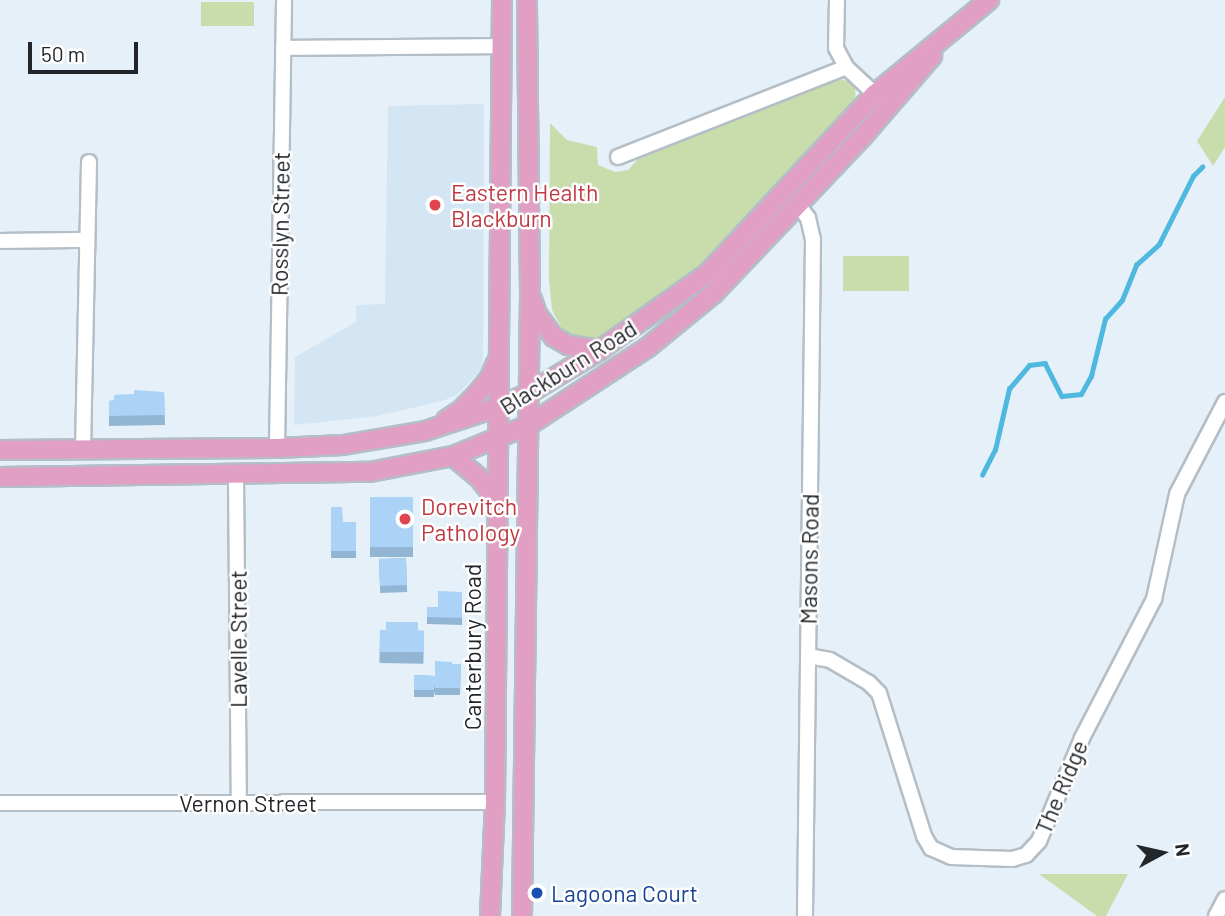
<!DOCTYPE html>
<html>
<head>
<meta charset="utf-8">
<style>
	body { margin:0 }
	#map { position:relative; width:1225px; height:916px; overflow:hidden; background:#e6f0f9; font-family:Barlow,sans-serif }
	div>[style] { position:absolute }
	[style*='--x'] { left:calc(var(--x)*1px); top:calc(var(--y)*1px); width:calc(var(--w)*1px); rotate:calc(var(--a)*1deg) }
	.built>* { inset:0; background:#d4e5f3 }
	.green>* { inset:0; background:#c9dcac; transform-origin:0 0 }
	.stream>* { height:4.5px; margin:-2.25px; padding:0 2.25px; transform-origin:2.25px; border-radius:2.25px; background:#4fb8de }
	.roads { filter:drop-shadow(2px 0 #b4bec6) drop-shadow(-2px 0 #b4bec6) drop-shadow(0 2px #b4bec6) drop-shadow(0 -2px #b4bec6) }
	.minor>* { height:14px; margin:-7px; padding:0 7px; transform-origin:7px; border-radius:7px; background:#fff }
	.major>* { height:18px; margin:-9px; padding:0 9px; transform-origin:9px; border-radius:9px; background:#e19fc4 }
	.wall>* { inset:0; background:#92b5d4; transform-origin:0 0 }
	.building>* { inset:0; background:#aad3f7; transform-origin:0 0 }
	.dots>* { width:19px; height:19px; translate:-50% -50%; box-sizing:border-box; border:4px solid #fff; border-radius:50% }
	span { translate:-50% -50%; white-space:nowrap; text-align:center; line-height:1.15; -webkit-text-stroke:5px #fff; paint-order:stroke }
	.health-label { font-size:23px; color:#be3a42 }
	.left { translate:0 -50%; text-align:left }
	.street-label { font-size:23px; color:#222529 }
	.transit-label { font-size:23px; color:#164399 }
	.north { position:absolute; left:1127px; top:818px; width:70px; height:70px; -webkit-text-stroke:5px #fff; paint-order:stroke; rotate:82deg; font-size:19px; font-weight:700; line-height:28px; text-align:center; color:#222529 }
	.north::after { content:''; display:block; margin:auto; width:24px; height:32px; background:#222529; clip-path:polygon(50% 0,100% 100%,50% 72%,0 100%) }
	.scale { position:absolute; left:28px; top:42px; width:110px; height:32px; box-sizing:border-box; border:4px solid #222529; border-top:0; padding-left:9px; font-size:21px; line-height:24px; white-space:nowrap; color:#222529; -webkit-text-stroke:5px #fff; paint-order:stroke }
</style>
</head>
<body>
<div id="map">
	<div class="built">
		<i style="clip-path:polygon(484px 104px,483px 368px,457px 395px,442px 401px,377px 416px,294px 425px,295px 357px,356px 322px,356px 305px,385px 304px,388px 106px)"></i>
	</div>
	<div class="green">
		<i style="left:201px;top:2px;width:53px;height:24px"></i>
		<i style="clip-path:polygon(823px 77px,834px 77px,850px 82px,855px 87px,856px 104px,732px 237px,688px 279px,604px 338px,589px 342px,566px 336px,552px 310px,549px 280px,550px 123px,567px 140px,597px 147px,598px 165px,615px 172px,628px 170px,638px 159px,771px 105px)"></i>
		<i style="clip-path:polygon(1225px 97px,1225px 147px,1213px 166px,1197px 141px)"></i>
		<i style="left:843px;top:256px;width:66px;height:35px"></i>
		<i style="clip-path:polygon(1039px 874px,1128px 874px,1106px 916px,1097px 916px)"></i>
	</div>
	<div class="stream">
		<i style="--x:982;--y:475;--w:28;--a:-63"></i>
		<i style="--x:995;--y:450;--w:63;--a:-77.1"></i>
		<i style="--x:1009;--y:389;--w:31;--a:-50"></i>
		<i style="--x:1029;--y:365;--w:16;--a:-7"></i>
		<i style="--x:1045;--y:363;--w:37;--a:63"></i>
		<i style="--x:1062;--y:396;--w:19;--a:-6"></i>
		<i style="--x:1081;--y:394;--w:21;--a:-61"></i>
		<i style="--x:1091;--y:376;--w:59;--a:-76.2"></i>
		<i style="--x:1105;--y:319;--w:25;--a:-48"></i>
		<i style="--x:1122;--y:300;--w:38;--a:-68"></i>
		<i style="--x:1136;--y:265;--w:31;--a:-42"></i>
		<i style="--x:1159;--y:244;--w:76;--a:-63.4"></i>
		<i style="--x:1193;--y:176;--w:13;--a:-45"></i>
	</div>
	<div class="roads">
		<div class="minor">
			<i style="--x:837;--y:0;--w:48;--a:91.2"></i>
			<i style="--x:836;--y:48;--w:21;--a:62"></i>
			<i style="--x:846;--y:67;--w:40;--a:43"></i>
			<i style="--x:283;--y:48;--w:219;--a:-0.5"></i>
			<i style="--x:618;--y:157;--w:245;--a:-21.5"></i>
			<i style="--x:799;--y:206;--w:15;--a:53"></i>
			<i style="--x:808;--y:218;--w:23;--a:77"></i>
			<i style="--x:813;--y:240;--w:676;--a:90.68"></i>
			<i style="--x:0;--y:241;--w:87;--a:-0.7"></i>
			<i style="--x:277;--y:448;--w:448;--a:-89.1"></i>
			<i style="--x:83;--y:450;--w:288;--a:-88.8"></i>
			<i style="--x:236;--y:476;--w:327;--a:89.5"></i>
			<i style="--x:808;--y:656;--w:22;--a:10"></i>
			<i style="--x:830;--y:660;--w:45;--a:30.5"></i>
			<i style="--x:869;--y:683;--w:14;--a:45"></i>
			<i style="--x:879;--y:693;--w:150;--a:72.5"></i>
			<i style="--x:924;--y:836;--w:14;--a:60"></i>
			<i style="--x:931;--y:848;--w:22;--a:24"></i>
			<i style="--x:951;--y:857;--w:61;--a:1.9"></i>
			<i style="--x:1012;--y:859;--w:15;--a:-16"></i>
			<i style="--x:1026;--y:855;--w:19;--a:-47"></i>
			<i style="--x:1039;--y:841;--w:112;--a:-67.3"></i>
			<i style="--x:1082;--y:738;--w:157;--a:-62.6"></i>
			<i style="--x:1154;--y:599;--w:107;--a:-77.6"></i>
			<i style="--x:1177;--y:494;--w:104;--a:-62.4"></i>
			<i style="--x:0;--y:803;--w:495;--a:-0.1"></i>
			<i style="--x:1216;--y:916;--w:19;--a:-62"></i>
		</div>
		<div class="major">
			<i style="--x:532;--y:299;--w:16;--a:72"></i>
			<i style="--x:537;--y:314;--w:29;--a:54"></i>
			<i style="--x:554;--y:337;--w:16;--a:30"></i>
			<i style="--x:568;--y:345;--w:32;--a:9"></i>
			<i style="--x:446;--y:420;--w:17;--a:-33"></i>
			<i style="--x:460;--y:411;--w:24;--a:-45"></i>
			<i style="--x:477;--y:394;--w:21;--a:-51"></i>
			<i style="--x:490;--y:378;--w:16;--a:-68"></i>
			<i style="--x:0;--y:450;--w:277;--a:-0.4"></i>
			<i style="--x:277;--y:448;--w:66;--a:-2.6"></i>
			<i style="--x:343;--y:445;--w:83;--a:-9.7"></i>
			<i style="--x:425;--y:431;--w:77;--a:-18.2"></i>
			<i style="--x:498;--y:407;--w:34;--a:-24"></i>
			<i style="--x:529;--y:393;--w:83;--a:-31.2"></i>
			<i style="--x:600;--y:350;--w:131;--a:-35.4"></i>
			<i style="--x:707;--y:274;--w:246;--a:-47"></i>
			<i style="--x:875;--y:94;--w:148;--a:-39.5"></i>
			<i style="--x:453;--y:456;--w:35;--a:40"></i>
			<i style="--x:480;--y:479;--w:16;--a:52"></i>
			<i style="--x:490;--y:492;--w:16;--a:76"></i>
			<i style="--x:0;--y:477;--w:370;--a:-0.8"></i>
			<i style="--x:370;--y:472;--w:85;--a:-10.9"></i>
			<i style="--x:453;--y:456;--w:82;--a:-22.2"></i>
			<i style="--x:529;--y:425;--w:142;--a:-33.2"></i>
			<i style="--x:648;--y:347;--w:85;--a:-39.3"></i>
			<i style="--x:714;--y:293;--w:216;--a:-46.5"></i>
			<i style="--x:863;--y:136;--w:106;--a:-49.2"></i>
			<i style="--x:490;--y:916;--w:114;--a:-87.5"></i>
			<i style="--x:495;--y:802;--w:802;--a:-89.5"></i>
			<i style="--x:522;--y:916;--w:623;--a:-89.26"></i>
			<i style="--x:530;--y:293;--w:293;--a:-90.6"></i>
		</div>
	</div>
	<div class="wall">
		<i style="clip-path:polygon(164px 392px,165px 425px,109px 426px,109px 401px)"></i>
		<i style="left:370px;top:497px;width:43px;height:60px"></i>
		<i style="clip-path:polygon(331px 507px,343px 522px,356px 522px,356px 558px,331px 558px)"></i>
		<i style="left:406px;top:558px;width:34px;height:27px;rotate:88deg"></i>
		<i style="clip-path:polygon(462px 592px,462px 625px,427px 624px,427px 607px,438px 607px)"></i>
		<i style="left:380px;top:630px;width:44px;height:33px;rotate:1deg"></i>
		<i style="clip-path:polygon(452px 664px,461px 664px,460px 695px,435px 695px,434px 692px,434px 697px,414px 697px,414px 675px,435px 676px)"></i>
	</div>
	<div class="building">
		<i style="clip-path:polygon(134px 390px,164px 392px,165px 415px,109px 416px,109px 401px,114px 400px,114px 395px,134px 394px)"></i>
		<i style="left:370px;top:497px;width:43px;height:50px"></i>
		<i style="clip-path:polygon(331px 507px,342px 507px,343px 522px,356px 522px,356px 551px,331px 551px)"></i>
		<i style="left:406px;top:558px;width:27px;height:27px;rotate:88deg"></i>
		<i style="clip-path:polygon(438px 591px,462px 592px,462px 618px,427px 617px,427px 607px,438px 607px)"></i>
		<i style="clip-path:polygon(386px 622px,418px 622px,418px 631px,424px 631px,424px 652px,380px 652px,380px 630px,386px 630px)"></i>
		<i style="clip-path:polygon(435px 661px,452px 662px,452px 664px,461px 664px,460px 688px,435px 688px,434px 685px,434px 690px,414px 690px,414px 675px,435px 676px)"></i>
	</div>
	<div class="dots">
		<i style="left:435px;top:205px;background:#e0444e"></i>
		<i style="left:405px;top:519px;background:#e0444e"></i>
		<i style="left:537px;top:893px;background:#1a4fb4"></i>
	</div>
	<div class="health-label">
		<span class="left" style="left:451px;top:205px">Eastern Health<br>Blackburn</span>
		<span class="left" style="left:421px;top:519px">Dorevitch<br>Pathology</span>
	</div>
	<div class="street-label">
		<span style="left:280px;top:224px;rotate:-89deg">Rosslyn Street</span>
		<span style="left:568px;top:367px;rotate:-32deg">Blackburn Road</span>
		<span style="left:809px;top:559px;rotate:-89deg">Masons Road</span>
		<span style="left:238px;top:639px;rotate:-90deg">Lavelle Street</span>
		<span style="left:472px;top:647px;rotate:-90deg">Canterbury Road</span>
		<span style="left:1061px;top:787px;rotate:-67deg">The Ridge</span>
		<span style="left:248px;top:803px">Vernon Street</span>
	</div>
	<div class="transit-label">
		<span class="left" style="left:551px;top:893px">Lagoona Court</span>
	</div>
	<div class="north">N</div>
	<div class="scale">50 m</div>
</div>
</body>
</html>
